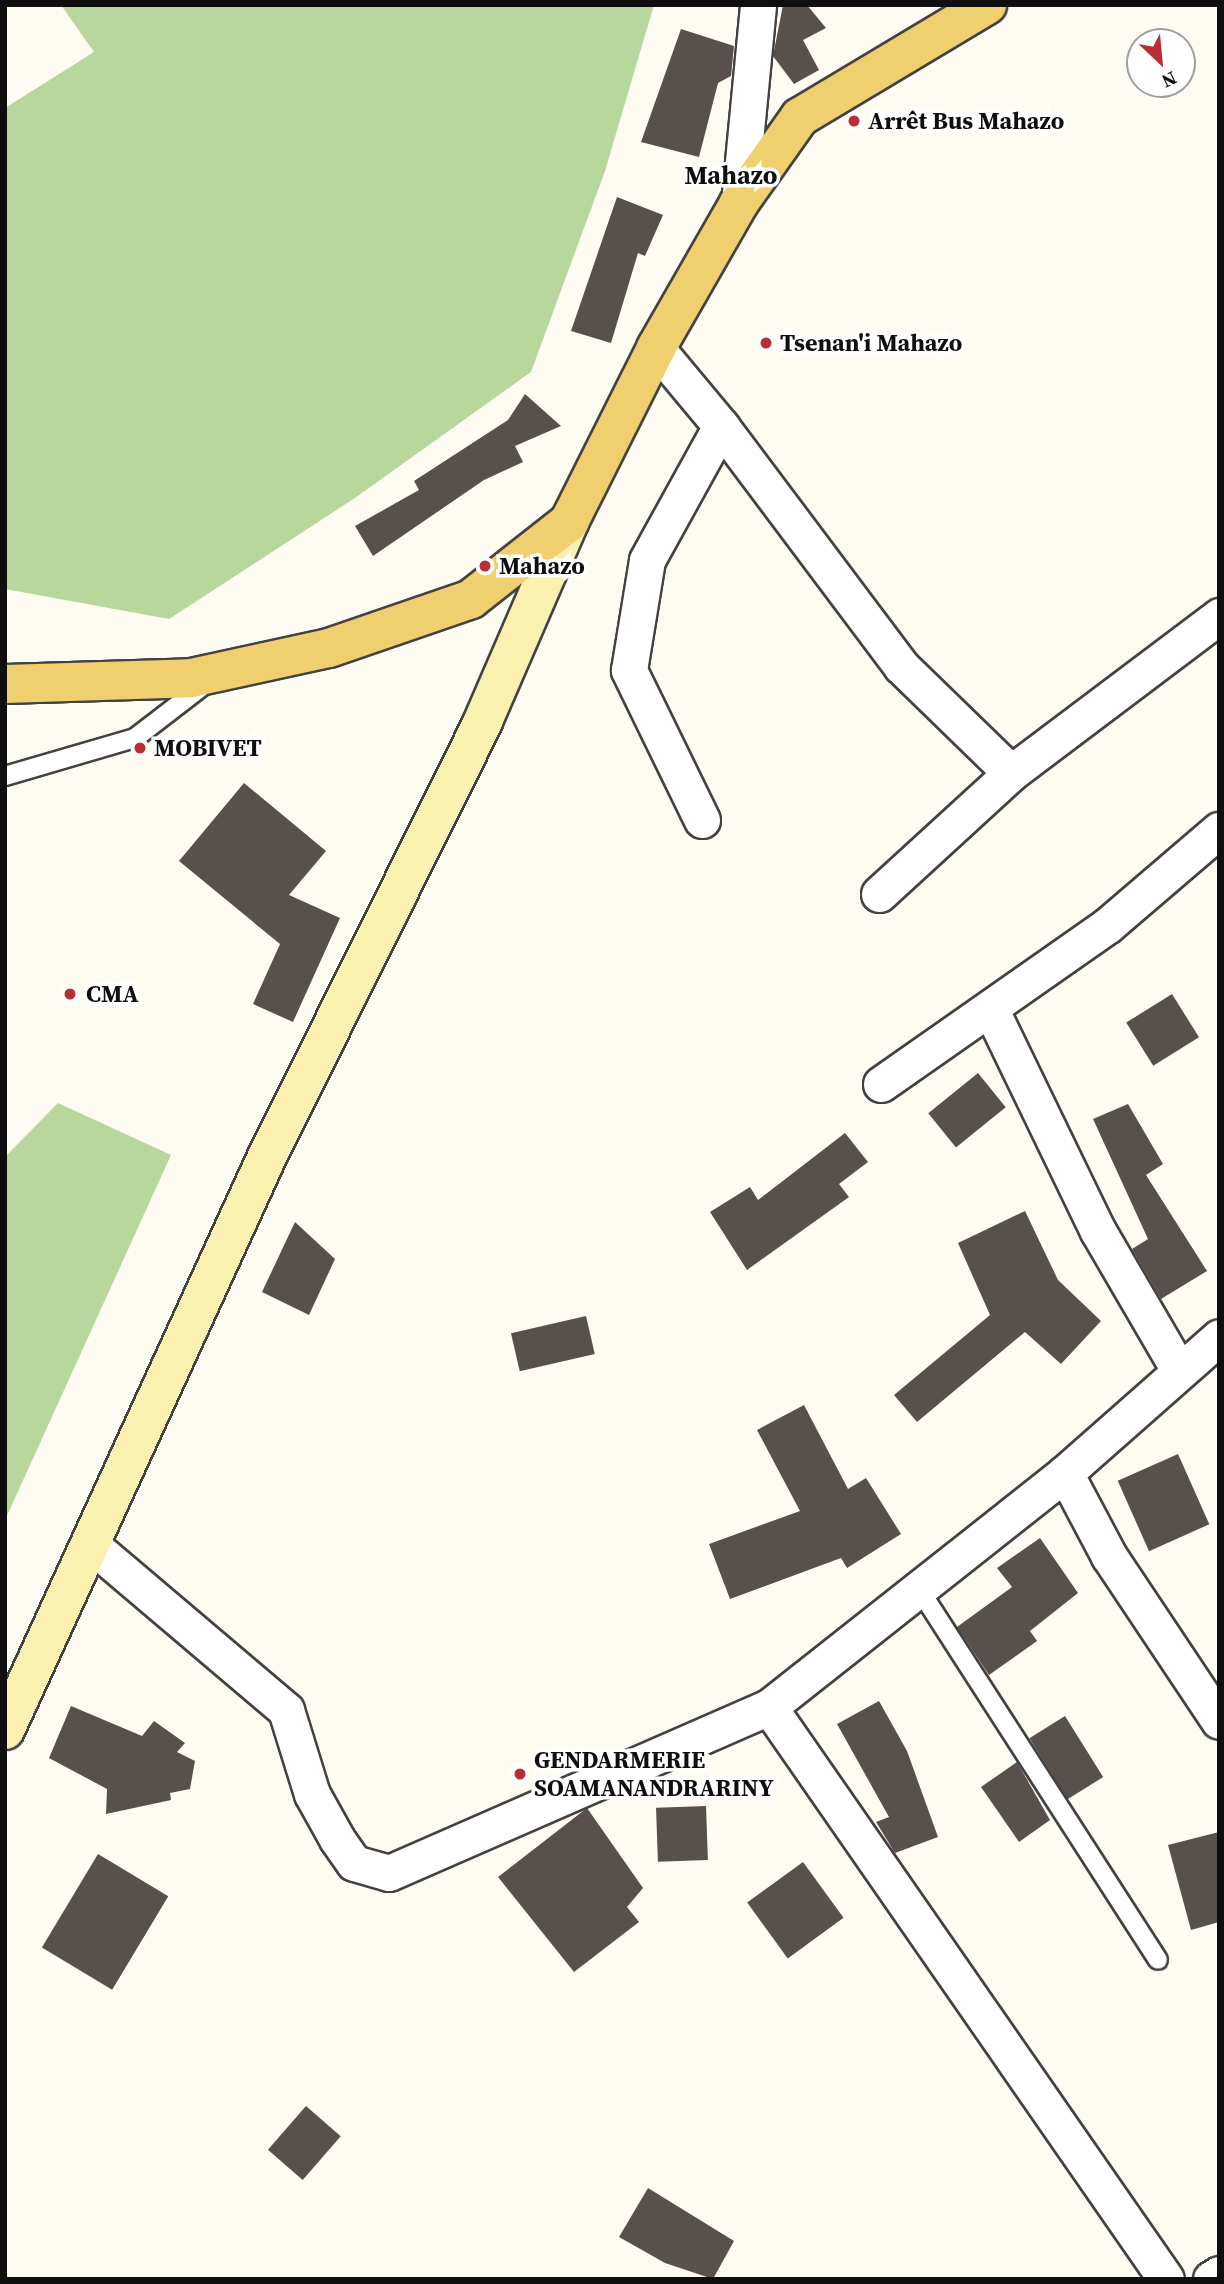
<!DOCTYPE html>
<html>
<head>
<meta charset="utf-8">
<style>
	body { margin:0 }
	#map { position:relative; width:1224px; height:2284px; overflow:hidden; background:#fefcf2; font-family:"Source Serif 4",serif }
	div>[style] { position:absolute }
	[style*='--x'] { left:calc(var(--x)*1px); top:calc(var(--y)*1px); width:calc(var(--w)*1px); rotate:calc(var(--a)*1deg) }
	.forest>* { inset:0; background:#b8d79d }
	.building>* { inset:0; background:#57504c; transform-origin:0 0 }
	.roads { filter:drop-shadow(2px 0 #424242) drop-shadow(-2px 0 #424242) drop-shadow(0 2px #424242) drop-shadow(0 -2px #424242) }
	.lane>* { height:18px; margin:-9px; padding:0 9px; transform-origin:9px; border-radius:9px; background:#fff }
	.street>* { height:35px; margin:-17.5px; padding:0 17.5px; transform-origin:17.5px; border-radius:17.5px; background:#fff }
	.secondary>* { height:38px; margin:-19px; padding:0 19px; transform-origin:19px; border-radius:19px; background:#faf1b1 }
	.primary>* { height:38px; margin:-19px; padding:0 19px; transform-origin:19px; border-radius:19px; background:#f0cf6f }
	.dots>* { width:19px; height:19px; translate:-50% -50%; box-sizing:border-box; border:4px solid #fff; border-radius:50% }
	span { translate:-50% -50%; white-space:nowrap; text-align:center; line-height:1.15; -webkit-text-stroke:7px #fff; paint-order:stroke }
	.poi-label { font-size:24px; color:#0f0f0f; font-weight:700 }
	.left { translate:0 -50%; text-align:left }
	.neighbourhood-label { font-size:26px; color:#0f0f0f; font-weight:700 }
	.frame { position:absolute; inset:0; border:7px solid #0f0f0f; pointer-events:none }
	.north { position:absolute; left:1126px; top:28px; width:70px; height:70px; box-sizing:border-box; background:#fff; border:2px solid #9f9f9f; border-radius:50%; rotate:154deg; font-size:19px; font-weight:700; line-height:28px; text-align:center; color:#0f0f0f }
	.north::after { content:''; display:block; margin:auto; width:24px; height:32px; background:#b72e36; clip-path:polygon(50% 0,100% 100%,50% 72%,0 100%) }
</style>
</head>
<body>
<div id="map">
	<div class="forest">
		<i style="clip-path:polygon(61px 5px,654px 5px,605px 171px,531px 372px,355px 498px,169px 619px,5px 589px,5px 108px,94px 52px)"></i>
		<i style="clip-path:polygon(58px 1103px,171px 1155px,5px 1520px,5px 1157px)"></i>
	</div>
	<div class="building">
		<i style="clip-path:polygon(783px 5px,807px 5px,826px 28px,803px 40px,819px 70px,794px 84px,773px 56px)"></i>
		<i style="clip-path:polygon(681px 29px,734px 46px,731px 76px,718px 83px,699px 157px,641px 142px)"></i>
		<i style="clip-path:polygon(617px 197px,663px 215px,645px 256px,638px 253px,611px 343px,571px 331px)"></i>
		<i style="clip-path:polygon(525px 394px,561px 426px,515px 446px,523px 462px,484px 480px,373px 556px,355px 526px,419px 490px,414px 481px,508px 420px)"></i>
		<i style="clip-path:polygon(244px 783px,326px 851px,289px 895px,340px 918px,293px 1022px,253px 1004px,280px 944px,179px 861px)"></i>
		<i style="left:1172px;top:994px;width:51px;height:54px;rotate:58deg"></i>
		<i style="left:978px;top:1073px;width:44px;height:64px;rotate:51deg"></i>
		<i style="clip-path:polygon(1128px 1104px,1163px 1164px,1146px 1175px,1207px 1271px,1161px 1299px,1132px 1249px,1148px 1239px,1093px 1119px)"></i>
		<i style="clip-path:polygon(845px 1133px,868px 1162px,839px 1184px,849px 1197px,747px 1270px,710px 1212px,750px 1187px,758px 1200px)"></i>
		<i style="clip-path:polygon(1025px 1211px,1058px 1280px,1101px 1321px,1061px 1364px,1025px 1332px,917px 1422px,894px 1395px,990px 1315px,958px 1243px)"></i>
		<i style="clip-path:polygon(295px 1222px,335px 1259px,309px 1315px,262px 1292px)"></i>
		<i style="left:586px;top:1316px;width:39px;height:77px;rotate:77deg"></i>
		<i style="clip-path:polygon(804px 1405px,848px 1489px,866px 1478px,901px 1534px,847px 1568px,841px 1558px,730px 1599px,709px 1544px,800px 1511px,757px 1430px)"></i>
		<i style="left:1178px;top:1454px;width:77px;height:66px;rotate:66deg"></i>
		<i style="clip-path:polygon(1040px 1538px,1078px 1593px,1030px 1631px,1037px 1641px,989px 1675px,957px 1627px,1012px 1587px,997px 1568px)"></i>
		<i style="clip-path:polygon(879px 1701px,907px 1751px,938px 1837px,895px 1853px,876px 1822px,889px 1817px,837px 1724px)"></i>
		<i style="clip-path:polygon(71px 1706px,142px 1736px,154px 1721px,185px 1743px,177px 1752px,195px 1761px,190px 1789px,170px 1793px,171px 1800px,106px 1814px,107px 1789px,49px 1758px)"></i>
		<i style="left:1065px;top:1716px;width:72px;height:42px;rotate:58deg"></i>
		<i style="clip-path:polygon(1017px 1762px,1050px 1820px,1019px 1842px,981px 1787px)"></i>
		<i style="left:706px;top:1806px;width:54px;height:50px;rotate:88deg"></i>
		<i style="clip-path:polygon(587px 1808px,643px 1888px,627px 1907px,639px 1922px,574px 1972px,498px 1877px)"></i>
		<i style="clip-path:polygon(1219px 1832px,1219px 1922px,1191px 1930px,1168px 1845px)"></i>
		<i style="left:98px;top:1854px;width:82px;height:109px;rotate:31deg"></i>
		<i style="left:803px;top:1862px;width:69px;height:69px;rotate:54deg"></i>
		<i style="left:306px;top:2106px;width:46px;height:58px;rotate:41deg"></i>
		<i style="clip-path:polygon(648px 2188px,734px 2241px,713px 2279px,665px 2263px,619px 2237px)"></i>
	</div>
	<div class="roads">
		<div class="lane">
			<i style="--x:5;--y:776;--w:135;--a:-16.3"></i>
			<i style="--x:135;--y:738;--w:88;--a:-37.6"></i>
			<i style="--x:919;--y:1589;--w:441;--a:57.2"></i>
		</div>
		<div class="street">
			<i style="--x:739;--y:203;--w:199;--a:-84.5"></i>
			<i style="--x:656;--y:348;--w:102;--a:50.2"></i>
			<i style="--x:702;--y:820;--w:167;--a:-116"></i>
			<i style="--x:629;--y:670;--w:111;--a:-80.7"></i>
			<i style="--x:647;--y:560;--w:153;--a:-61.1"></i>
			<i style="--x:721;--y:426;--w:300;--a:53.1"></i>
			<i style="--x:901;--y:666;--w:153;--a:44.2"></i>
			<i style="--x:879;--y:894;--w:179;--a:-42.5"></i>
			<i style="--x:1011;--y:773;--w:261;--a:-37"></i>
			<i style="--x:991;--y:1010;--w:246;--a:64.2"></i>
			<i style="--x:1098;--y:1231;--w:161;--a:59.8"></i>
			<i style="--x:881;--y:1084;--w:277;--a:-35"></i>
			<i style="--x:1108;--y:925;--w:146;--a:-40.6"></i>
			<i style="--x:1065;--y:1473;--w:94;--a:62.1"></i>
			<i style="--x:1109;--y:1556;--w:198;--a:56.3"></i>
			<i style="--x:89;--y:1543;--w:258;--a:40.3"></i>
			<i style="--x:286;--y:1710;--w:88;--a:72.8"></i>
			<i style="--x:312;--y:1794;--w:51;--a:60.9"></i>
			<i style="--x:337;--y:1839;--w:29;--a:55"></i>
			<i style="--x:354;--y:1863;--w:36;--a:16"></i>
			<i style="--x:389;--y:1873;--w:415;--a:-23.6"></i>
			<i style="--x:769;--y:1707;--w:377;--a:-38.3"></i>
			<i style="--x:1065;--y:1473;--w:205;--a:-41.4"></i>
			<i style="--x:769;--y:1707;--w:696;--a:55.24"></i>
			<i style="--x:1211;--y:2279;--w:9;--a:-32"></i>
		</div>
		<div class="secondary">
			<i style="--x:5;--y:1730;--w:628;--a:-65.44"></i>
			<i style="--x:266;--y:1159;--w:489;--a:-63.6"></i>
			<i style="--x:483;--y:721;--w:217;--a:-66.6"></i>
		</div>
		<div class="primary">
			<i style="--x:5;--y:684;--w:186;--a:-1.8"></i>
			<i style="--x:191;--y:678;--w:141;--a:-12.3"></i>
			<i style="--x:329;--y:648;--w:150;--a:-19"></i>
			<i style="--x:471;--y:599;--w:125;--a:-38.2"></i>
			<i style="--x:569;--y:522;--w:195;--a:-63.4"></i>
			<i style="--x:656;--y:348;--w:167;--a:-60.2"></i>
			<i style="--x:739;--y:203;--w:105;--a:-54.7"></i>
			<i style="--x:800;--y:117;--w:218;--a:-30.9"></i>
		</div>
	</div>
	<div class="dots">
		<i style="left:854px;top:121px;background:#b72e36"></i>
		<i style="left:766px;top:343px;background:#b72e36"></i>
		<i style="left:485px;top:566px;background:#b72e36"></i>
		<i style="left:140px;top:748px;background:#b72e36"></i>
		<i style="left:70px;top:994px;background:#b72e36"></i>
		<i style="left:520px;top:1774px;background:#b72e36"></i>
	</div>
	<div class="poi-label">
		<span class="left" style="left:868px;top:121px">Arrêt Bus Mahazo</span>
		<span class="left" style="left:780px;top:343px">Tsenan'i Mahazo</span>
		<span class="left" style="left:499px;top:566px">Mahazo</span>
		<span class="left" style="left:154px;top:748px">MOBIVET</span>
		<span class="left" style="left:86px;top:994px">CMA</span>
		<span class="left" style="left:534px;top:1774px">GENDARMERIE<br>SOAMANANDRARINY</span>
	</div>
	<div class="neighbourhood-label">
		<span style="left:731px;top:176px">Mahazo</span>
	</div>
	<div class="frame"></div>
	<div class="north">N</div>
</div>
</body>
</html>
